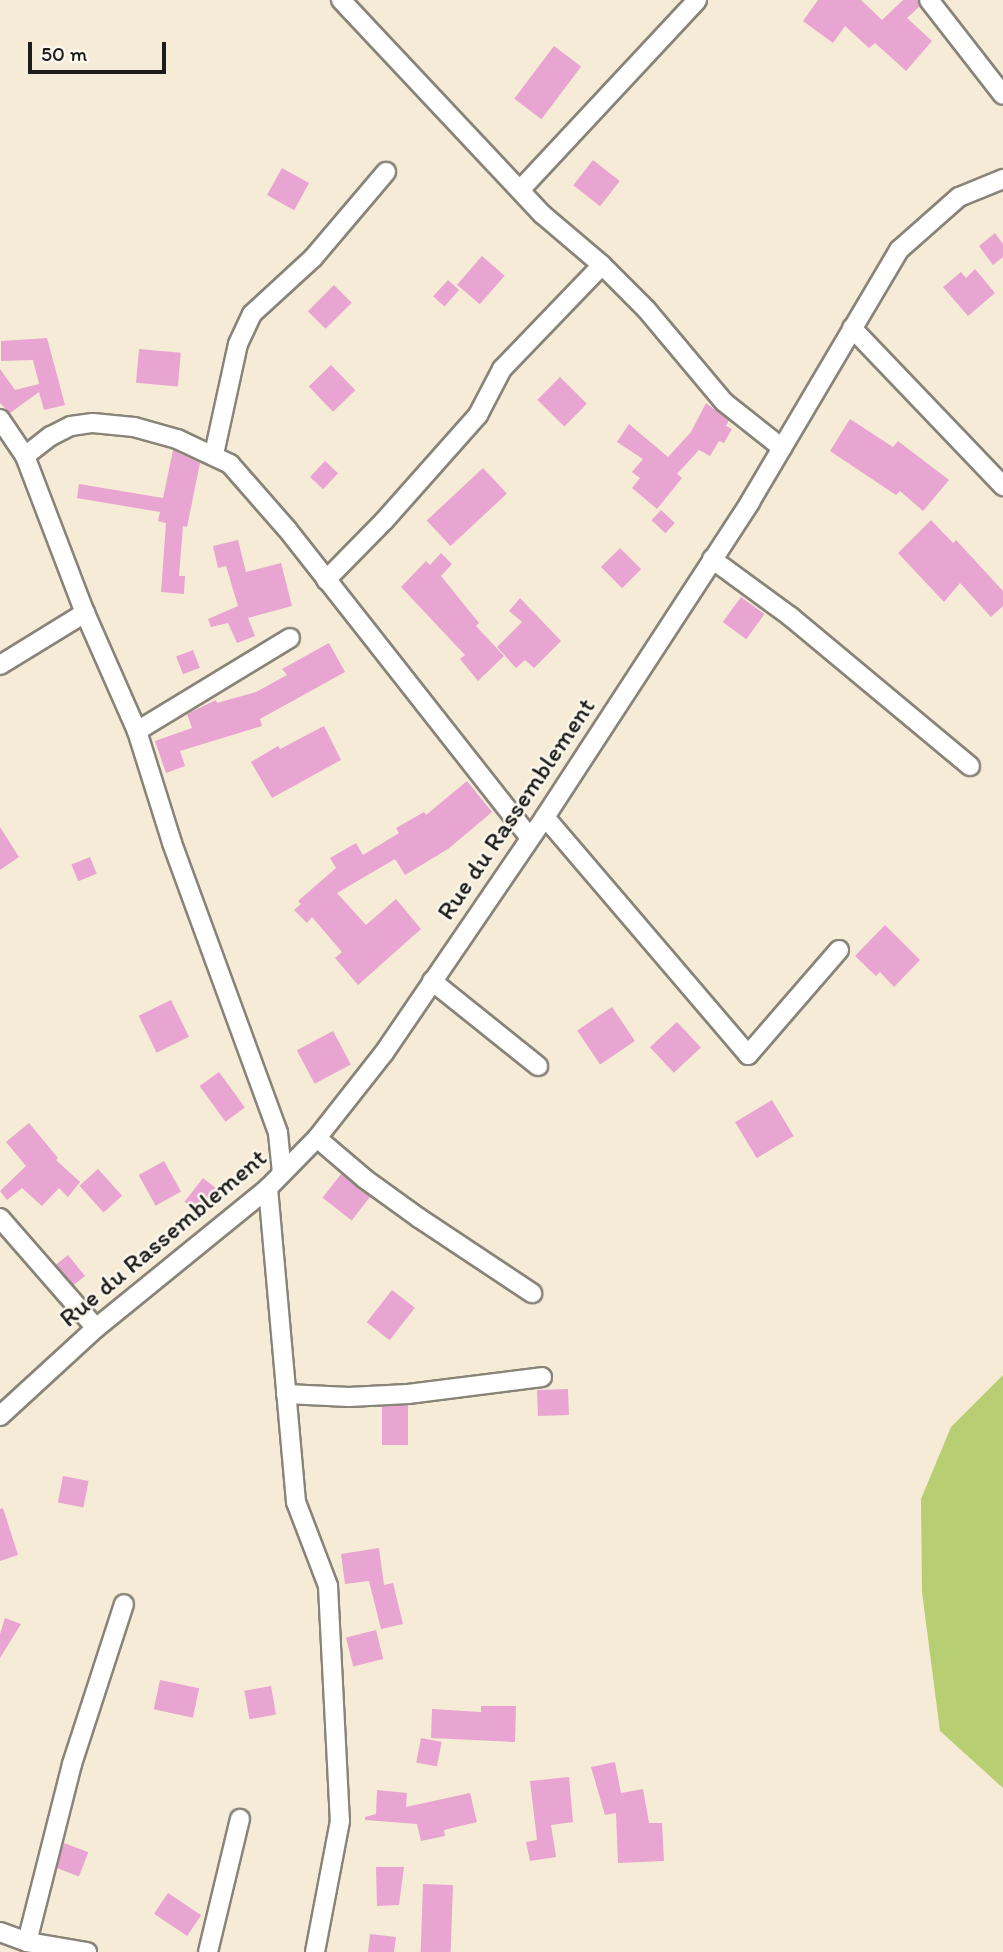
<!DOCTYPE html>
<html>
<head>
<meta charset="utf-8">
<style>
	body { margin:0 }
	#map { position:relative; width:1003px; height:1952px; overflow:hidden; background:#f6ebd6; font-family:Itim,sans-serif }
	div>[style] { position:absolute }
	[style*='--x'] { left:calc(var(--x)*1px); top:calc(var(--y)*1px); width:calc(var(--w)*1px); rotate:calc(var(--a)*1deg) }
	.green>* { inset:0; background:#b8ce72 }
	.building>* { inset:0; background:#e9a5d1; transform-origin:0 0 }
	.roads { filter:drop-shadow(2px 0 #898479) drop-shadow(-2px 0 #898479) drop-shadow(0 2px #898479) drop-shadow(0 -2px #898479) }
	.street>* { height:18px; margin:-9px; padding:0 9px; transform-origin:9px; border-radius:9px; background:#fff }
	span { translate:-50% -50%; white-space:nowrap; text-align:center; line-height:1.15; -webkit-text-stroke:5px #fbf7ec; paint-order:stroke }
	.street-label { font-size:26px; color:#1c1c1c }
	.scale { position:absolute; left:28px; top:42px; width:138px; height:32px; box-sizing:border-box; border:4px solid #1c1c1c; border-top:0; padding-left:9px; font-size:21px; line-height:24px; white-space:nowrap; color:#1c1c1c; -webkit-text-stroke:5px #fbf7ec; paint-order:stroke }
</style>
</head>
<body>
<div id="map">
	<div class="green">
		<i style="clip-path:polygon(1003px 1375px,1003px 1788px,940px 1731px,922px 1592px,921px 1499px,951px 1427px)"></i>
	</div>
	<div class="building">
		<i style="clip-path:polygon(818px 0,861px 0,882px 20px,903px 0,918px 0,920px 6px,907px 18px,932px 41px,906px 71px,875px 43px,869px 48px,845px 26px,833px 43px,803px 21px)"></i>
		<i style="left:554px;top:46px;width:34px;height:66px;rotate:37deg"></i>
		<i style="left:593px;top:160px;width:34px;height:32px;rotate:38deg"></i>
		<i style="left:282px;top:168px;width:31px;height:31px;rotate:29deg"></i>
		<i style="clip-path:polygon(995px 233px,1003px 244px,1003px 257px,993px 265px,979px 246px)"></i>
		<i style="left:482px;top:256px;width:30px;height:38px;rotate:41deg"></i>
		<i style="clip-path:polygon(975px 269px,995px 293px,968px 316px,943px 287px,961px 272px,966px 278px)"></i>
		<i style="left:448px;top:280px;width:15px;height:22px;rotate:42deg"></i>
		<i style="left:334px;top:285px;width:25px;height:37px;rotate:45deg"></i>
		<i style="clip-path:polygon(47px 338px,65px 405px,44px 410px,39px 392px,10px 413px,0 403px,0 369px,15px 390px,39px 384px,33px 360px,1px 361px,1px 341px)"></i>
		<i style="left:139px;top:349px;width:42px;height:34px;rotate:5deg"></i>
		<i style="left:331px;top:365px;width:35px;height:31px;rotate:46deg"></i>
		<i style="left:560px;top:377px;width:38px;height:32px;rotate:45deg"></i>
		<i style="clip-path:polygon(706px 403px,729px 420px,726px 426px,732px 429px,724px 443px,719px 441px,710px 456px,699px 450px,677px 474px,682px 478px,657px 509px,632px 488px,640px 478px,632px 472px,643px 459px,617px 442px,629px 424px,668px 457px,691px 432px)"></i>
		<i style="clip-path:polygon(850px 419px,893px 447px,898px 441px,949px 480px,923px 511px,900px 491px,896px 495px,830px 451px)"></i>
		<i style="clip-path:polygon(173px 450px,200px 463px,187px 527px,183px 526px,179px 576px,185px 576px,184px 594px,161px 592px,166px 523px,158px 521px,160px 512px,77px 498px,79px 484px,163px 498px)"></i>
		<i style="left:325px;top:461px;width:18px;height:22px;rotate:43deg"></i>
		<i style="left:483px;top:468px;width:35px;height:77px;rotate:47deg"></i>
		<i style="left:661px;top:510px;width:19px;height:14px;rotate:43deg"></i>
		<i style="clip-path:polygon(931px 520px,953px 543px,956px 540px,1003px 591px,1003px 606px,991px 617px,960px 583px,944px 602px,898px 553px)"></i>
		<i style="clip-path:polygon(238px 540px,246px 572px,281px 563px,292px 606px,248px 618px,255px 636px,237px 643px,228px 623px,211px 627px,208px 619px,238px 606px,226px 566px,218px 568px,213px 546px)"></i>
		<i style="left:620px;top:548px;width:30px;height:27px;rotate:45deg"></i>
		<i style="clip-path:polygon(441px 553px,452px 564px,441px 576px,479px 623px,476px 626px,504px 656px,478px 681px,460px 659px,465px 655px,401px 587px,426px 561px,430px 565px)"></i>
		<i style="left:741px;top:597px;width:29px;height:31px;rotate:36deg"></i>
		<i style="clip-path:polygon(520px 598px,561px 641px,534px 668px,525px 660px,516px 668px,497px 647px,522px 622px,509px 611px)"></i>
		<i style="clip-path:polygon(329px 643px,345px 672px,260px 719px,262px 726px,180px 751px,185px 766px,166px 773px,155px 741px,192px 728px,187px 714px,216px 700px,217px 703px,256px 692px,287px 675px,282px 669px)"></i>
		<i style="left:193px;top:650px;width:19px;height:18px;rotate:69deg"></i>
		<i style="clip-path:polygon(324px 726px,341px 760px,272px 798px,251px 762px,278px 746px,280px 749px)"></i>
		<i style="clip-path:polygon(467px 781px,492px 812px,448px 849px,405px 875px,395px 859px,337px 893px,366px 925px,396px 899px,421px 929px,358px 985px,335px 958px,342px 952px,312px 917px,307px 923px,294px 910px,301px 904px,298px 901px,336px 868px,330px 858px,356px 843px,363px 855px,399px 833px,396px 828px,424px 812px,426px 815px)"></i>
		<i style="clip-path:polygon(0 827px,19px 857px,0 870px)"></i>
		<i style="left:90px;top:857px;width:18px;height:20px;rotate:68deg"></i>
		<i style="clip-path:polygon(885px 925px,920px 960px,894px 987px,880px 972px,876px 976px,855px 956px)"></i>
		<i style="left:171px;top:1000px;width:41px;height:36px;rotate:64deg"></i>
		<i style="left:612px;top:1007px;width:41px;height:42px;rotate:56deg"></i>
		<i style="left:677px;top:1022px;width:35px;height:37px;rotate:47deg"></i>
		<i style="left:333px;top:1031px;width:38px;height:41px;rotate:62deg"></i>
		<i style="left:219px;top:1072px;width:44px;height:24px;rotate:54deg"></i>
		<i style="left:772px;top:1100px;width:42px;height:43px;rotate:59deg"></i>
		<i style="clip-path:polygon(29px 1123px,58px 1158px,56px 1160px,80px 1182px,68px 1197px,59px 1188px,42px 1206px,22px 1188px,7px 1200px,0 1191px,26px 1166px,6px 1142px)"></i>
		<i style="left:164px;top:1161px;width:35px;height:29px;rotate:61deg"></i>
		<i style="left:98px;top:1169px;width:36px;height:25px;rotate:48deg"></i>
		<i style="left:341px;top:1174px;width:37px;height:30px;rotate:38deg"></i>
		<i style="left:203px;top:1178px;width:23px;height:30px;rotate:38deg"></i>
		<i style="left:68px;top:1255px;width:27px;height:16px;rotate:51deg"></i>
		<i style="left:392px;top:1290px;width:29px;height:41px;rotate:38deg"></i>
		<i style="left:568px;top:1389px;width:26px;height:31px;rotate:88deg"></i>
		<i style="left:408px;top:1405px;width:40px;height:26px;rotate:90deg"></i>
		<i style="left:63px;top:1476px;width:26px;height:27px;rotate:11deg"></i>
		<i style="clip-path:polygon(3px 1508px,18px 1555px,0 1561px,0 1509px)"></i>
		<i style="clip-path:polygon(379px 1548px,384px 1585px,393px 1583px,403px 1624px,381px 1629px,369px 1581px,345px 1584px,341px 1554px)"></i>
		<i style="clip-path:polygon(5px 1618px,21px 1624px,0 1658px,0 1634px)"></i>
		<i style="left:376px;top:1630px;width:30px;height:31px;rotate:76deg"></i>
		<i style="left:160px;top:1680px;width:40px;height:30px;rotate:12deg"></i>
		<i style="left:271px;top:1686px;width:29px;height:27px;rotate:80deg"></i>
		<i style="clip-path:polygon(481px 1706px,516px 1706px,515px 1742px,431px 1738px,432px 1709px,481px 1712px)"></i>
		<i style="left:421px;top:1738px;width:21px;height:25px;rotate:11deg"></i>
		<i style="clip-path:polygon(615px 1762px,621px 1793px,643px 1789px,649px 1823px,662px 1823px,664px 1861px,618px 1863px,616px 1813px,605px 1815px,591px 1767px)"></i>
		<i style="clip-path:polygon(569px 1777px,573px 1822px,551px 1825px,556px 1857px,530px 1861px,526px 1842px,537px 1840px,530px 1781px)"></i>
		<i style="clip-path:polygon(377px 1790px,407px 1793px,406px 1807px,470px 1793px,477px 1822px,444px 1830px,445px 1836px,421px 1841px,417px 1824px,365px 1820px,365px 1817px,376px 1814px)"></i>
		<i style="left:64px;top:1843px;width:26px;height:26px;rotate:21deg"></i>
		<i style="clip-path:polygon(376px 1867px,404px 1867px,399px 1905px,377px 1906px)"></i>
		<i style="left:423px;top:1884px;width:30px;height:68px;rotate:2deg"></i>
		<i style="left:168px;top:1893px;width:40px;height:25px;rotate:34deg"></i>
		<i style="clip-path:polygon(370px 1934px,396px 1937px,394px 1952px,368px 1952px)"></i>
	</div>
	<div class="roads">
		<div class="street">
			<i style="--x:341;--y:0;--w:294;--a:46.8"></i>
			<i style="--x:542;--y:214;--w:79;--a:40.4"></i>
			<i style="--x:602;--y:265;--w:62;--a:45"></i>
			<i style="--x:646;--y:309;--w:121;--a:50"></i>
			<i style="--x:724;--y:402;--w:74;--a:38.4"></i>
			<i style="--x:929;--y:0;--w:120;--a:52.1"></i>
			<i style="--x:521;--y:189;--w:258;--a:-47"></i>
			<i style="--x:852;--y:328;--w:219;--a:46.3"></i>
			<i style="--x:0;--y:419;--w:45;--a:56"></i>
			<i style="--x:25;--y:456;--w:168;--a:69.1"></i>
			<i style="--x:85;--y:613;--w:129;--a:66.2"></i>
			<i style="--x:137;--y:731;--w:117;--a:72.6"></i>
			<i style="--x:172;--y:843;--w:309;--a:69.9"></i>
			<i style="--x:278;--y:1133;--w:40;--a:84.3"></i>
			<i style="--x:214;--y:454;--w:113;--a:-77.7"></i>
			<i style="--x:238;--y:344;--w:33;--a:-65"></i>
			<i style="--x:252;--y:314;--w:83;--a:-42.6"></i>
			<i style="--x:313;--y:258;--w:113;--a:-49.7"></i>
			<i style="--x:25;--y:456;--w:33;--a:-38"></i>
			<i style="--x:51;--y:436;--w:22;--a:-27"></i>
			<i style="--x:71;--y:426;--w:22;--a:-8"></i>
			<i style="--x:93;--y:423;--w:41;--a:5.6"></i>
			<i style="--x:134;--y:427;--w:45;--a:15.6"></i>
			<i style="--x:177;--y:439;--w:59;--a:25.3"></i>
			<i style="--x:230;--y:464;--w:86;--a:48.8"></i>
			<i style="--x:287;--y:529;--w:393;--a:51.8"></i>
			<i style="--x:712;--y:559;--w:98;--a:36.3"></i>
			<i style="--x:791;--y:617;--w:233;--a:39.8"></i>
			<i style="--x:326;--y:580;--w:83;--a:-45.5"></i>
			<i style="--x:384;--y:521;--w:142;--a:-48.4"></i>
			<i style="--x:478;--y:415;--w:52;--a:-62.4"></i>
			<i style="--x:502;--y:369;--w:144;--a:-46.1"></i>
			<i style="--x:0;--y:665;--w:100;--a:-31.5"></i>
			<i style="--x:137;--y:731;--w:179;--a:-31.3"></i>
			<i style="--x:545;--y:817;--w:313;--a:49.5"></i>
			<i style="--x:748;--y:1055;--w:139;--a:-49.1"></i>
			<i style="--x:432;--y:981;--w:136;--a:38.7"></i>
			<i style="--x:317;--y:1138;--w:63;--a:40.5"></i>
			<i style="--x:365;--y:1179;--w:67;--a:35.8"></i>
			<i style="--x:419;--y:1218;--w:136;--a:33.6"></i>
			<i style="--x:268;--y:1188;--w:315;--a:84.9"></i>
			<i style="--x:296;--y:1502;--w:90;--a:69.1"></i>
			<i style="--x:328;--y:1586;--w:235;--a:87.1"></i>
			<i style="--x:340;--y:1821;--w:133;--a:100.8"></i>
			<i style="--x:0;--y:1218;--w:146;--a:48.9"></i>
			<i style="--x:286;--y:1394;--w:63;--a:2.7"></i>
			<i style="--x:349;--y:1397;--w:59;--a:-2.9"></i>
			<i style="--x:408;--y:1394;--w:135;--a:-7.2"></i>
			<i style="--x:0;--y:1416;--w:130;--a:-42.5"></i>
			<i style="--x:96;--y:1328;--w:222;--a:-39.1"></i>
			<i style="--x:268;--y:1188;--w:70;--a:-45.6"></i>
			<i style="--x:317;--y:1138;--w:108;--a:-51.8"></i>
			<i style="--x:384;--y:1053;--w:286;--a:-55.7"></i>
			<i style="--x:545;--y:817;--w:376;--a:-56.9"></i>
			<i style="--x:750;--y:502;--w:293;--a:-59.4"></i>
			<i style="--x:899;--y:250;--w:80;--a:-41.5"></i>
			<i style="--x:959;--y:197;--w:48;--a:-22.2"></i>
			<i style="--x:0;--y:1932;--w:29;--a:20"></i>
			<i style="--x:27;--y:1942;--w:61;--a:9.5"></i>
			<i style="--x:27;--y:1942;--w:184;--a:-75.8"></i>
			<i style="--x:72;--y:1764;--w:168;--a:-72"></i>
			<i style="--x:208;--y:1952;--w:137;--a:-76.5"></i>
		</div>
	</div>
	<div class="street-label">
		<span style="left:516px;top:809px;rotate:-56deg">Rue du Rassemblement</span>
		<span style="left:163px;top:1238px;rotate:-40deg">Rue du Rassemblement</span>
	</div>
	<div class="scale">50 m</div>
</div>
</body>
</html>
